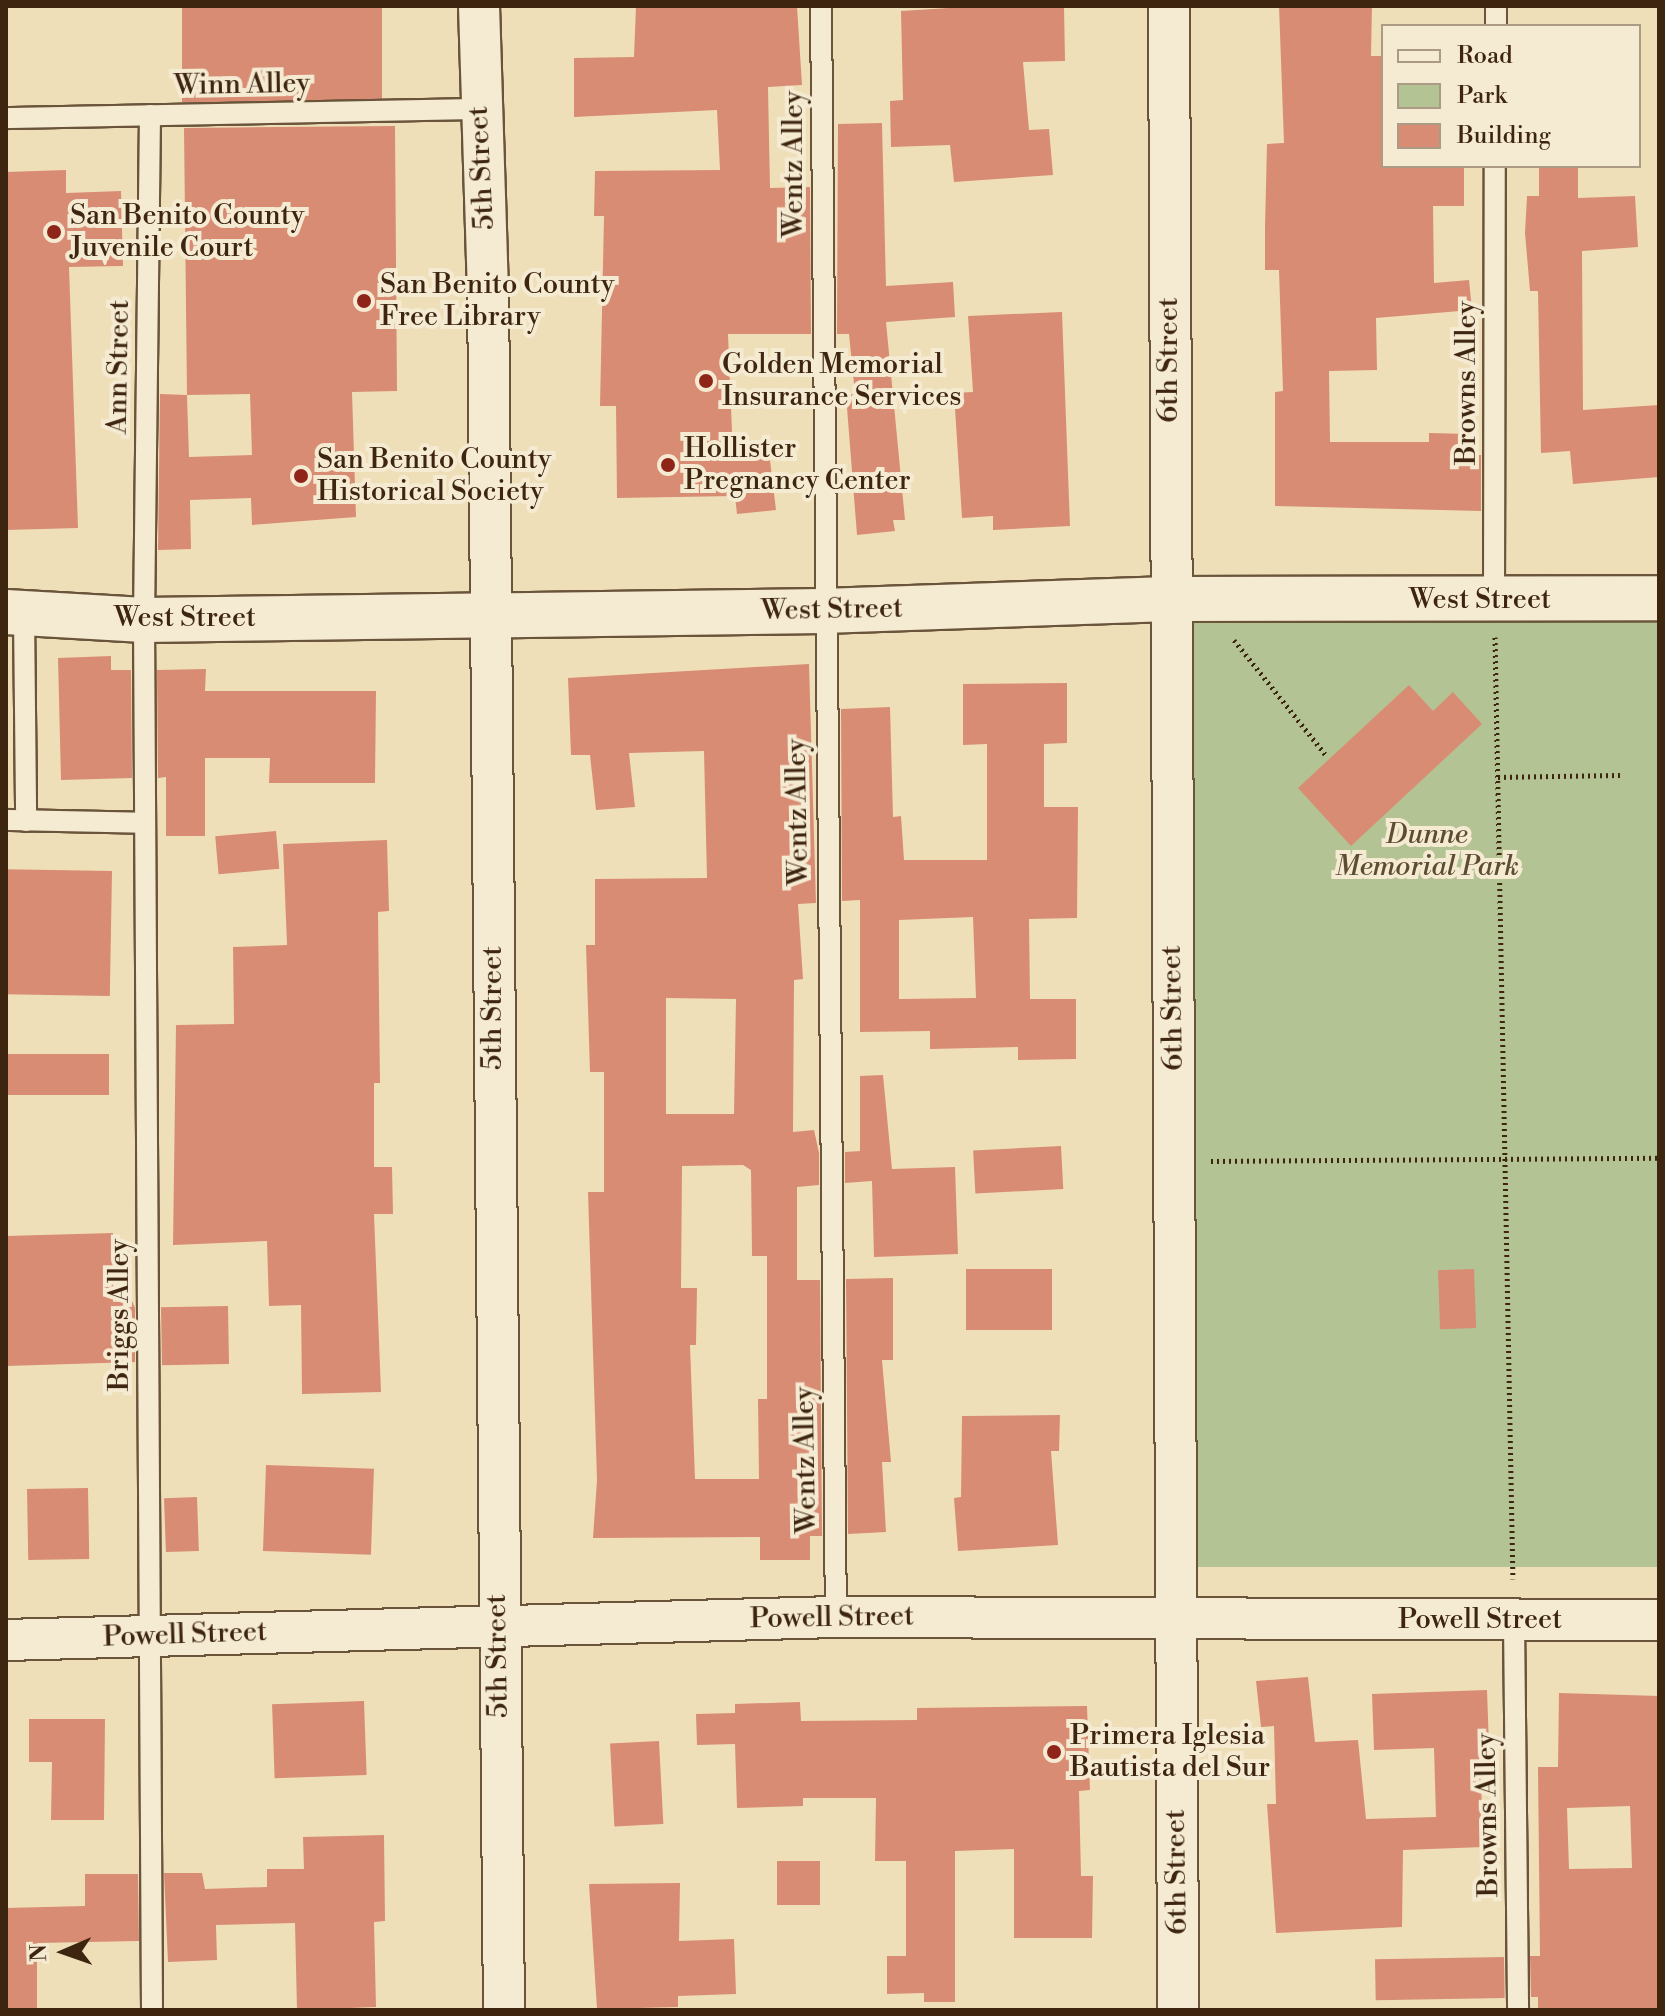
<!DOCTYPE html>
<html>
<head>
<meta charset="utf-8">
<style>
	body { margin:0 }
	#map { position:relative; width:1665px; height:2016px; overflow:hidden; background:#efdfb9; font-family:"Libre Bodoni",serif }
	div>[style] { position:absolute }
	[style*='--x'] { left:calc(var(--x)*1px); top:calc(var(--y)*1px); width:calc(var(--w)*1px); rotate:calc(var(--a)*1deg) }
	.green>* { inset:0; background:#b4c393; transform-origin:0 0 }
	.building>* { inset:0; background:#d88c74; transform-origin:0 0 }
	.path>* { height:5px; margin-top:-2.5px; transform-origin:0; background:repeating-linear-gradient(90deg,#3e2510 0 2px,transparent 0 6px) }
	.roads { filter:drop-shadow(2px 0 #6a543a) drop-shadow(-2px 0 #6a543a) drop-shadow(0 2px #6a543a) drop-shadow(0 -2px #6a543a) }
	.service>* { height:20px; margin:-10px; padding:0 10px; transform-origin:10px; border-radius:10px; background:#f5ead2 }
	.minor>* { height:40px; margin:-20px; padding:0 20px; transform-origin:20px; border-radius:20px; background:#f5ead2 }
	.tertiary>* { height:44px; margin:-22px; padding:0 22px; transform-origin:22px; border-radius:22px; background:#f5ead2 }
	.dots>* { width:22px; height:22px; translate:-50% -50%; box-sizing:border-box; border:4px solid #f5ead2; border-radius:50% }
	span { translate:-50% -50%; white-space:nowrap; text-align:center; line-height:1.15; -webkit-text-stroke:8px #f5ead2; paint-order:stroke }
	.street-label { font-size:28px; color:#3e2510 }
	.poi-label { font-size:28px; color:#3e2510 }
	.left { translate:0 -50%; text-align:left }
	.park-label { font-size:28px; color:#5c4c31; font-style:italic }
	.frame { position:absolute; inset:0; border:8px solid #3e2510; pointer-events:none }
	.legend { position:absolute; left:1381px; top:24px; width:260px; height:144px; box-sizing:border-box; background:#f5ead2; border:2px solid #ac9b84; margin:0; padding:10px 14px; list-style:none; font-size:24px; color:#3e2510 }
	.legend li { display:flex; align-items:center; gap:16px; height:40px }
	.legend b { width:40px; border:2px solid #ac9b84 }
	.north { position:absolute; left:24px; top:1912px; width:80px; height:80px; -webkit-text-stroke:6px #f5ead2; paint-order:stroke; rotate:268deg; font-size:22px; font-weight:700; line-height:32px; text-align:center; color:#3e2510 }
	.north::after { content:''; display:block; margin:auto; width:28px; height:36px; background:#3e2510; clip-path:polygon(50% 0,100% 100%,50% 72%,0 100%) }
</style>
</head>
<body>
<div id="map">
	<div class="green">
		<i style="left:1659px;top:614px;width:953px;height:465px;rotate:90deg"></i>
	</div>
	<div class="building">
		<i style="left:182px;top:6px;width:200px;height:96px"></i>
		<i style="clip-path:polygon(636px 6px,797px 6px,802px 85px,768px 87px,770px 188px,810px 187px,811px 334px,728px 334px,733px 455px,769px 452px,776px 510px,737px 514px,735px 496px,617px 498px,616px 406px,600px 406px,604px 216px,594px 216px,595px 171px,720px 170px,717px 110px,574px 117px,574px 58px,634px 57px)"></i>
		<i style="clip-path:polygon(981px 6px,1064px 6px,1065px 61px,1023px 62px,1029px 130px,1049px 129px,1053px 175px,954px 182px,950px 145px,891px 147px,890px 101px,903px 100px,901px 11px)"></i>
		<i style="clip-path:polygon(1279px 6px,1372px 6px,1371px 56px,1383px 56px,1383px 166px,1464px 166px,1464px 206px,1433px 206px,1434px 283px,1469px 280px,1472px 310px,1376px 318px,1377px 370px,1329px 371px,1330px 442px,1429px 442px,1429px 433px,1469px 434px,1468px 455px,1481px 455px,1481px 511px,1275px 506px,1275px 392px,1283px 391px,1279px 270px,1265px 270px,1265px 227px,1267px 144px,1284px 143px)"></i>
		<i style="clip-path:polygon(882px 123px,886px 286px,953px 282px,955px 317px,886px 322px,905px 520px,893px 520px,895px 531px,857px 535px,846px 395px,855px 394px,849px 334px,837px 334px,838px 124px)"></i>
		<i style="clip-path:polygon(evenodd,395px 126px,397px 391px,352px 392px,356px 517px,252px 525px,251px 498px,190px 500px,191px 549px,158px 550px,160px 394px,187px 395px,184px 128px,395px 126px,250px 394px,252px 455px,189px 457px,187px 395px,250px 394px)"></i>
		<i style="clip-path:polygon(1539px 166px,1578px 166px,1578px 198px,1635px 196px,1638px 247px,1582px 251px,1583px 410px,1659px 405px,1659px 477px,1573px 484px,1570px 451px,1541px 453px,1538px 291px,1530px 291px,1525px 233px,1527px 196px,1539px 196px)"></i>
		<i style="clip-path:polygon(66px 170px,66px 193px,121px 191px,123px 266px,69px 267px,78px 528px,6px 530px,6px 172px)"></i>
		<i style="clip-path:polygon(1062px 312px,1070px 526px,993px 530px,993px 516px,962px 518px,954px 393px,973px 392px,968px 316px)"></i>
		<i style="clip-path:polygon(111px 656px,111px 670px,131px 670px,132px 778px,61px 780px,58px 658px)"></i>
		<i style="clip-path:polygon(evenodd,809px 664px,816px 903px,798px 904px,803px 979px,794px 980px,793px 1132px,814px 1130px,819px 1153px,819px 1185px,797px 1187px,797px 1280px,820px 1280px,822px 1536px,810px 1536px,810px 1560px,760px 1560px,760px 1537px,593px 1538px,597px 1480px,588px 1192px,604px 1192px,604px 1072px,590px 1072px,586px 945px,595px 945px,595px 879px,707px 878px,704px 751px,629px 753px,635px 807px,596px 810px,590px 755px,571px 755px,568px 678px,809px 664px,666px 998px,736px 999px,734px 1114px,666px 1114px,666px 998px,809px 664px,743px 1165px,751px 1170px,752px 1256px,767px 1256px,767px 1399px,758px 1399px,759px 1479px,695px 1479px,690px 1345px,696px 1345px,697px 1288px,681px 1288px,682px 1166px,743px 1165px)"></i>
		<i style="clip-path:polygon(206px 669px,205px 691px,376px 691px,375px 783px,269px 783px,270px 758px,205px 758px,205px 836px,166px 836px,166px 777px,158px 778px,157px 670px)"></i>
		<i style="clip-path:polygon(evenodd,1067px 683px,1067px 743px,1044px 744px,1044px 807px,1078px 807px,1077px 918px,1029px 919px,1030px 999px,1076px 999px,1076px 1059px,1018px 1060px,1018px 1047px,930px 1049px,930px 1031px,860px 1032px,860px 900px,842px 901px,841px 709px,890px 707px,893px 817px,901px 816px,904px 860px,987px 860px,987px 744px,963px 745px,963px 684px,1067px 683px,973px 917px,976px 998px,899px 999px,899px 920px,973px 917px)"></i>
		<i style="clip-path:polygon(1409px 685px,1433px 711px,1453px 692px,1482px 724px,1351px 846px,1298px 788px)"></i>
		<i style="left:276px;top:831px;width:38px;height:61px;rotate:85deg"></i>
		<i style="clip-path:polygon(387px 840px,389px 911px,378px 912px,380px 1083px,374px 1083px,374px 1167px,392px 1167px,393px 1214px,374px 1214px,381px 1392px,302px 1394px,301px 1305px,269px 1306px,267px 1241px,173px 1245px,176px 1025px,234px 1024px,233px 947px,287px 945px,283px 844px)"></i>
		<i style="left:112px;top:871px;width:125px;height:106px;rotate:91deg"></i>
		<i style="left:109px;top:1054px;width:41px;height:103px;rotate:90deg"></i>
		<i style="clip-path:polygon(883px 1075px,892px 1169px,955px 1167px,958px 1254px,874px 1257px,872px 1181px,845px 1183px,845px 1152px,860px 1151px,860px 1076px)"></i>
		<i style="left:1061px;top:1146px;width:43px;height:88px;rotate:87deg"></i>
		<i style="clip-path:polygon(113px 1233px,113px 1302px,132px 1301px,135px 1308px,135px 1362px,6px 1366px,6px 1236px)"></i>
		<i style="left:1052px;top:1269px;width:61px;height:86px;rotate:90deg"></i>
		<i style="left:1474px;top:1269px;width:59px;height:36px;rotate:88deg"></i>
		<i style="clip-path:polygon(893px 1278px,893px 1360px,882px 1360px,891px 1462px,882px 1462px,886px 1532px,848px 1534px,846px 1279px)"></i>
		<i style="left:228px;top:1306px;width:58px;height:67px;rotate:89deg"></i>
		<i style="clip-path:polygon(1060px 1415px,1059px 1451px,1051px 1451px,1058px 1545px,958px 1551px,954px 1498px,961px 1497px,962px 1416px)"></i>
		<i style="left:266px;top:1465px;width:108px;height:86px;rotate:2deg"></i>
		<i style="left:88px;top:1488px;width:71px;height:61px;rotate:89deg"></i>
		<i style="left:197px;top:1497px;width:54px;height:33px;rotate:88deg"></i>
		<i style="clip-path:polygon(1308px 1677px,1315px 1742px,1358px 1740px,1366px 1819px,1436px 1817px,1434px 1748px,1374px 1750px,1372px 1694px,1487px 1690px,1489px 1746px,1479px 1746px,1484px 1847px,1403px 1850px,1402px 1927px,1276px 1933px,1267px 1804px,1276px 1804px,1274px 1726px,1261px 1727px,1256px 1681px)"></i>
		<i style="clip-path:polygon(evenodd,1559px 1693px,1659px 1696px,1659px 2010px,1538px 2010px,1538px 1997px,1531px 1997px,1530px 1956px,1540px 1956px,1538px 1767px,1558px 1767px,1559px 1693px,1630px 1806px,1632px 1868px,1569px 1869px,1567px 1808px,1630px 1806px)"></i>
		<i style="left:364px;top:1701px;width:74px;height:92px;rotate:88deg"></i>
		<i style="clip-path:polygon(800px 1702px,801px 1721px,917px 1720px,917px 1708px,1087px 1706px,1090px 1790px,1079px 1791px,1081px 1876px,1093px 1876px,1092px 1938px,1014px 1938px,1014px 1849px,955px 1851px,955px 2002px,924px 2002px,924px 1993px,887px 1994px,887px 1956px,906px 1956px,906px 1861px,875px 1861px,876px 1798px,803px 1798px,803px 1806px,737px 1808px,735px 1744px,697px 1745px,696px 1714px,735px 1713px,735px 1704px)"></i>
		<i style="clip-path:polygon(29px 1719px,105px 1719px,104px 1820px,51px 1820px,52px 1762px,29px 1762px)"></i>
		<i style="left:659px;top:1741px;width:83px;height:49px;rotate:87deg"></i>
		<i style="clip-path:polygon(384px 1835px,385px 1921px,374px 1922px,376px 2007px,297px 2010px,295px 1923px,216px 1925px,217px 1960px,168px 1962px,164px 1873px,202px 1873px,205px 1889px,267px 1887px,267px 1869px,304px 1869px,303px 1837px)"></i>
		<i style="left:820px;top:1861px;width:44px;height:43px;rotate:90deg"></i>
		<i style="clip-path:polygon(85px 1874px,138px 1874px,139px 1941px,37px 1943px,37px 2010px,6px 2010px,6px 1908px,85px 1906px)"></i>
		<i style="clip-path:polygon(680px 1883px,679px 1941px,734px 1939px,736px 1994px,678px 1996px,678px 2007px,597px 2009px,589px 1884px)"></i>
		<i style="left:1504px;top:1957px;width:41px;height:129px;rotate:89deg"></i>
	</div>
	<div class="path">
		<i style="--x:1495;--y:637;--w:942;--a:88.91"></i>
		<i style="--x:1234;--y:640;--w:146;--a:51.4"></i>
		<i style="--x:1498;--y:777;--w:122;--a:-0.9"></i>
		<i style="--x:1211;--y:1161;--w:448;--a:-0.4"></i>
	</div>
	<div class="roads">
		<div class="service">
			<i style="--x:821;--y:6;--w:1611;--a:89.47"></i>
			<i style="--x:1496;--y:26;--w:20;--a:-90"></i>
			<i style="--x:150;--y:115;--w:505;--a:90.68"></i>
			<i style="--x:144;--y:620;--w:1390;--a:89.67"></i>
			<i style="--x:6;--y:118;--w:472;--a:-1.1"></i>
			<i style="--x:1494;--y:600;--w:434;--a:-89.9"></i>
			<i style="--x:24;--y:613;--w:208;--a:89.4"></i>
			<i style="--x:6;--y:820;--w:139;--a:1.2"></i>
			<i style="--x:1514;--y:1620;--w:390;--a:89.4"></i>
		</div>
		<div class="minor">
			<i style="--x:479;--y:6;--w:281;--a:88.2"></i>
			<i style="--x:488;--y:287;--w:1723;--a:89.47"></i>
			<i style="--x:1169;--y:6;--w:2004;--a:89.74"></i>
			<i style="--x:6;--y:1640;--w:830;--a:-1.59"></i>
			<i style="--x:836;--y:1617;--w:823;--a:0.21"></i>
		</div>
		<div class="tertiary">
			<i style="--x:6;--y:612;--w:138;--a:3.3"></i>
			<i style="--x:144;--y:620;--w:679;--a:-0.76"></i>
			<i style="--x:823;--y:611;--w:346;--a:-2"></i>
			<i style="--x:1169;--y:599;--w:490;--a:-0.1"></i>
		</div>
	</div>
	<div class="dots">
		<i style="left:54px;top:232px;background:#8f2418"></i>
		<i style="left:364px;top:301px;background:#8f2418"></i>
		<i style="left:706px;top:381px;background:#8f2418"></i>
		<i style="left:668px;top:465px;background:#8f2418"></i>
		<i style="left:301px;top:476px;background:#8f2418"></i>
		<i style="left:1054px;top:1752px;background:#8f2418"></i>
	</div>
	<div class="street-label">
		<span style="left:242px;top:85px;rotate:-1deg">Winn Alley</span>
		<span style="left:794px;top:164px;rotate:-90deg">Wentz Alley</span>
		<span style="left:482px;top:168px;rotate:-93deg">5th Street</span>
		<span style="left:1169px;top:360px;rotate:-90deg">6th Street</span>
		<span style="left:119px;top:367px;rotate:-89deg">Ann Street</span>
		<span style="left:1467px;top:383px;rotate:-90deg">Browns Alley</span>
		<span style="left:1480px;top:600px">West Street</span>
		<span style="left:832px;top:610px;rotate:-1deg">West Street</span>
		<span style="left:185px;top:618px">West Street</span>
		<span style="left:798px;top:812px;rotate:-91deg">Wentz Alley</span>
		<span style="left:493px;top:1008px;rotate:-90deg">5th Street</span>
		<span style="left:1173px;top:1008px;rotate:-91deg">6th Street</span>
		<span style="left:120px;top:1315px;rotate:-90deg">Briggs Alley</span>
		<span style="left:806px;top:1460px;rotate:-91deg">Wentz Alley</span>
		<span style="left:832px;top:1618px;rotate:-1deg">Powell Street</span>
		<span style="left:1480px;top:1620px">Powell Street</span>
		<span style="left:185px;top:1635px;rotate:-2deg">Powell Street</span>
		<span style="left:498px;top:1656px;rotate:-91deg">5th Street</span>
		<span style="left:1488px;top:1815px;rotate:-91deg">Browns Alley</span>
		<span style="left:1177px;top:1872px;rotate:-91deg">6th Street</span>
	</div>
	<div class="poi-label">
		<span class="left" style="left:70px;top:232px">San Benito County<br>Juvenile Court</span>
		<span class="left" style="left:380px;top:301px">San Benito County<br>Free Library</span>
		<span class="left" style="left:722px;top:381px">Golden Memorial<br>Insurance Services</span>
		<span class="left" style="left:684px;top:465px">Hollister<br>Pregnancy Center</span>
		<span class="left" style="left:317px;top:476px">San Benito County<br>Historical Society</span>
		<span class="left" style="left:1070px;top:1752px">Primera Iglesia<br>Bautista del Sur</span>
	</div>
	<div class="park-label">
		<span style="left:1427px;top:851px">Dunne<br>Memorial Park</span>
	</div>
	<div class="frame"></div>
	<ul class="legend">
	<li><b style="height:10px;background:#f5ead2"></b>Road</li>
	<li><b style="height:22px;background:#b4c393"></b>Park</li>
	<li><b style="height:22px;background:#d88c74"></b>Building</li>
	</ul>
	<div class="north">N</div>
</div>
</body>
</html>
